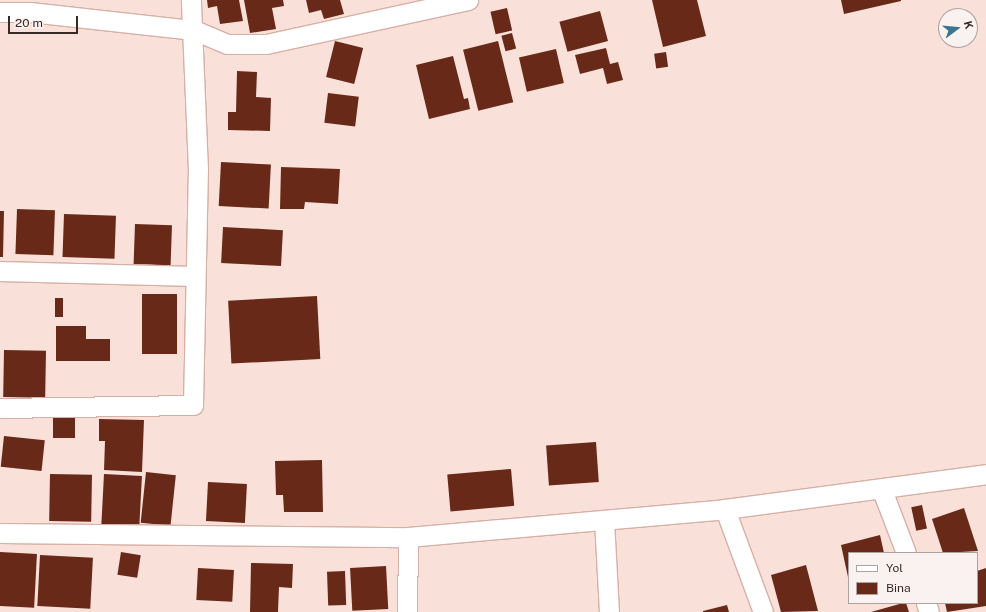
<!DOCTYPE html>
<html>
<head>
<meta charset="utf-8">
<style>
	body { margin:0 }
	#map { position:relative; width:986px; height:612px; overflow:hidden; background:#f9e1da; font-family:"Public Sans",sans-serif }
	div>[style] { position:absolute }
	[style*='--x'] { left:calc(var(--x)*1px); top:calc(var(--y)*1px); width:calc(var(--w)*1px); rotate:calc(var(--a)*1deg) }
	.building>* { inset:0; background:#682919; transform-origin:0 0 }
	.roads { filter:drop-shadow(1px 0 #d6b0a6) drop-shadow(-1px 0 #d6b0a6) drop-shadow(0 1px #d6b0a6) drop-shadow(0 -1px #d6b0a6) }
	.minor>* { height:19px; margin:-9.5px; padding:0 9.5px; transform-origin:9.5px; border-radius:9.5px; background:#fff }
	span { translate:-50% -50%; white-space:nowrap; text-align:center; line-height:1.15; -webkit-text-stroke:4px #faf2f0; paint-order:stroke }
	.legend { position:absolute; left:848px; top:552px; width:130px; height:52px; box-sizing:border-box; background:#faf2f0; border:1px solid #aca29f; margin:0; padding:5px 7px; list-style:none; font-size:12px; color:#382925 }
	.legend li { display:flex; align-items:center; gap:8px; height:20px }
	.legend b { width:20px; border:1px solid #aca29f }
	.north { position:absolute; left:938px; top:8px; width:40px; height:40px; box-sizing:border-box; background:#faf2f0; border:1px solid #aca29f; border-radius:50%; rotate:74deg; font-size:11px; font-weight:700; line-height:16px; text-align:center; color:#382925 }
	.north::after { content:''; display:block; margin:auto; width:14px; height:18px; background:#3a768e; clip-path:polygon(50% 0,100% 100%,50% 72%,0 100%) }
	.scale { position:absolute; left:8px; top:16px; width:70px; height:18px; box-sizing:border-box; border:2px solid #382925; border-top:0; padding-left:5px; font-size:12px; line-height:14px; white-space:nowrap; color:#382925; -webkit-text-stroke:3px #faf2f0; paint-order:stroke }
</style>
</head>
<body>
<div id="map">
	<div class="building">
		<i style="clip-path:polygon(207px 0,239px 0,243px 21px,220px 24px,217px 6px,208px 8px)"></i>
		<i style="clip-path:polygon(244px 0,283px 0,284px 6px,272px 8px,276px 29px,250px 33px)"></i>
		<i style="clip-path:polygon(306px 0,340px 0,344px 14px,324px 19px,321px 10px,309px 13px)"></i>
		<i style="clip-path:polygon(652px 0,697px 0,706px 36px,663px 47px)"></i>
		<i style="clip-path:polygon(841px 0,901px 0,901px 1px,844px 14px)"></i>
		<i style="left:507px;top:8px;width:23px;height:17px;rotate:77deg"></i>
		<i style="left:600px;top:11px;width:31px;height:42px;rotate:75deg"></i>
		<i style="left:512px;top:33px;width:16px;height:11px;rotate:75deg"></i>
		<i style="left:335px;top:41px;width:29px;height:37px;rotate:14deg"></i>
		<i style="left:498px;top:41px;width:63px;height:36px;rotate:76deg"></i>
		<i style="clip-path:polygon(606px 48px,610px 64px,618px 62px,623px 80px,607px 84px,603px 68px,580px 74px,575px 55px)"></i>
		<i style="left:556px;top:49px;width:35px;height:38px;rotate:77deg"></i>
		<i style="left:666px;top:52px;width:15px;height:12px;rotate:82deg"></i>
		<i style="clip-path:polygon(453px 56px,464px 99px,468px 98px,470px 109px,429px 119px,416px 65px)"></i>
		<i style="clip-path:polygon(237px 71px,257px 72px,256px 97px,271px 98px,270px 131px,228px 130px,228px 112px,236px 112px)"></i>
		<i style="left:328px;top:93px;width:31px;height:30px;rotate:7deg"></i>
		<i style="left:221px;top:162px;width:50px;height:44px;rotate:3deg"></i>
		<i style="clip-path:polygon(281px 167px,340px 169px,338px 204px,305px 202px,304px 209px,280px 209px)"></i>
		<i style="left:17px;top:209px;width:38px;height:45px;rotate:2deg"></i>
		<i style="clip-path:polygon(0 211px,4px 211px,3px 257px,0 257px)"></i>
		<i style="left:64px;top:214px;width:52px;height:43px;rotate:2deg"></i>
		<i style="left:135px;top:224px;width:37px;height:40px;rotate:2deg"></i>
		<i style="left:223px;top:227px;width:60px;height:36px;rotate:3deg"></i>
		<i style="left:142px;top:294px;width:35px;height:60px"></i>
		<i style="left:317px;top:296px;width:63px;height:89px;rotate:87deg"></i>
		<i style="left:55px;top:298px;width:8px;height:19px"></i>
		<i style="clip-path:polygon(56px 326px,86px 326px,86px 339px,110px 339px,110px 361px,56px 361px)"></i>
		<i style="left:4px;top:350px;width:42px;height:47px;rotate:1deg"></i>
		<i style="left:53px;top:416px;width:22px;height:22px"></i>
		<i style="clip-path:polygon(99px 419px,144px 420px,142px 472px,104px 470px,105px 441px,99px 441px)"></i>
		<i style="left:4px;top:436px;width:41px;height:31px;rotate:6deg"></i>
		<i style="left:596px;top:442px;width:40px;height:50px;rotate:86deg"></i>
		<i style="clip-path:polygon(322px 460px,323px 512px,284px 512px,283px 495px,276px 495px,275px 461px)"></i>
		<i style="left:511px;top:469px;width:37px;height:64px;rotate:85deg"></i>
		<i style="left:146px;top:472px;width:30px;height:51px;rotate:6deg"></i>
		<i style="left:50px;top:474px;width:42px;height:47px;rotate:1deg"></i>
		<i style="left:104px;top:474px;width:38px;height:50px;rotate:3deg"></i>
		<i style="left:208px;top:482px;width:39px;height:39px;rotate:3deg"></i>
		<i style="left:922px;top:505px;width:24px;height:11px;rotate:78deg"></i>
		<i style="clip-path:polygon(964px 508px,978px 551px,943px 553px,932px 519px)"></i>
		<i style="clip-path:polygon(880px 535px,884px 553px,849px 553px,848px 577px,841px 545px)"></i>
		<i style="left:0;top:552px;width:37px;height:54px;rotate:3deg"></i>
		<i style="left:121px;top:552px;width:20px;height:23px;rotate:9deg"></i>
		<i style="left:40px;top:555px;width:53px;height:51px;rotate:3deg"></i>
		<i style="clip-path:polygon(251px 563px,293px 564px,292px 588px,279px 587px,278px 612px,250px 612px)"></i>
		<i style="clip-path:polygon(806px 565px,818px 611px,781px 612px,771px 575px)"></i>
		<i style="left:386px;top:566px;width:43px;height:36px;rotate:87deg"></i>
		<i style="left:198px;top:568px;width:36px;height:32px;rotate:3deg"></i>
		<i style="clip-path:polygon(986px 568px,986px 606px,947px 612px,945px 603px,977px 603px,977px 571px)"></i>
		<i style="left:345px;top:571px;width:34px;height:18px;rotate:88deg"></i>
		<i style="clip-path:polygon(906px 603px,909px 612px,871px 612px,903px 603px)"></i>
		<i style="clip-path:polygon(727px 605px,729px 612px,703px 612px,703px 611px)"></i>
	</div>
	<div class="roads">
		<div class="minor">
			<i style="--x:0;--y:12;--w:30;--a:0"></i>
			<i style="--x:30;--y:12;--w:165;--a:6.3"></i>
			<i style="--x:194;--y:30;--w:36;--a:23"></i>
			<i style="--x:227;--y:44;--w:39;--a:0"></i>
			<i style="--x:266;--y:44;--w:207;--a:-12.3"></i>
			<i style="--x:0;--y:271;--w:195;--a:1.5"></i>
			<i style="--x:0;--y:408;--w:193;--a:-0.9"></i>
			<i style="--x:193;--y:405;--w:235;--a:-88.8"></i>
			<i style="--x:198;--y:170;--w:170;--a:-92.4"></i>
			<i style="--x:882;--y:490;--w:67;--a:69.1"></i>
			<i style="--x:604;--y:520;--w:92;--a:86.9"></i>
			<i style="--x:0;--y:533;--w:408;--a:0.6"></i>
			<i style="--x:408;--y:537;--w:318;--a:-5"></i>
			<i style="--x:926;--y:603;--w:9;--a:72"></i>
			<i style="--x:407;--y:612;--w:75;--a:-89.2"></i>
			<i style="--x:763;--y:612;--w:110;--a:-110.3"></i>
			<i style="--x:725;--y:509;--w:263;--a:-7.6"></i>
		</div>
	</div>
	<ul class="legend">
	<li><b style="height:5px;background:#fff"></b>Yol</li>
	<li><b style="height:11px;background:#682919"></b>Bina</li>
	</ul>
	<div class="north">K</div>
	<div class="scale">20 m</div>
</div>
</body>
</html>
